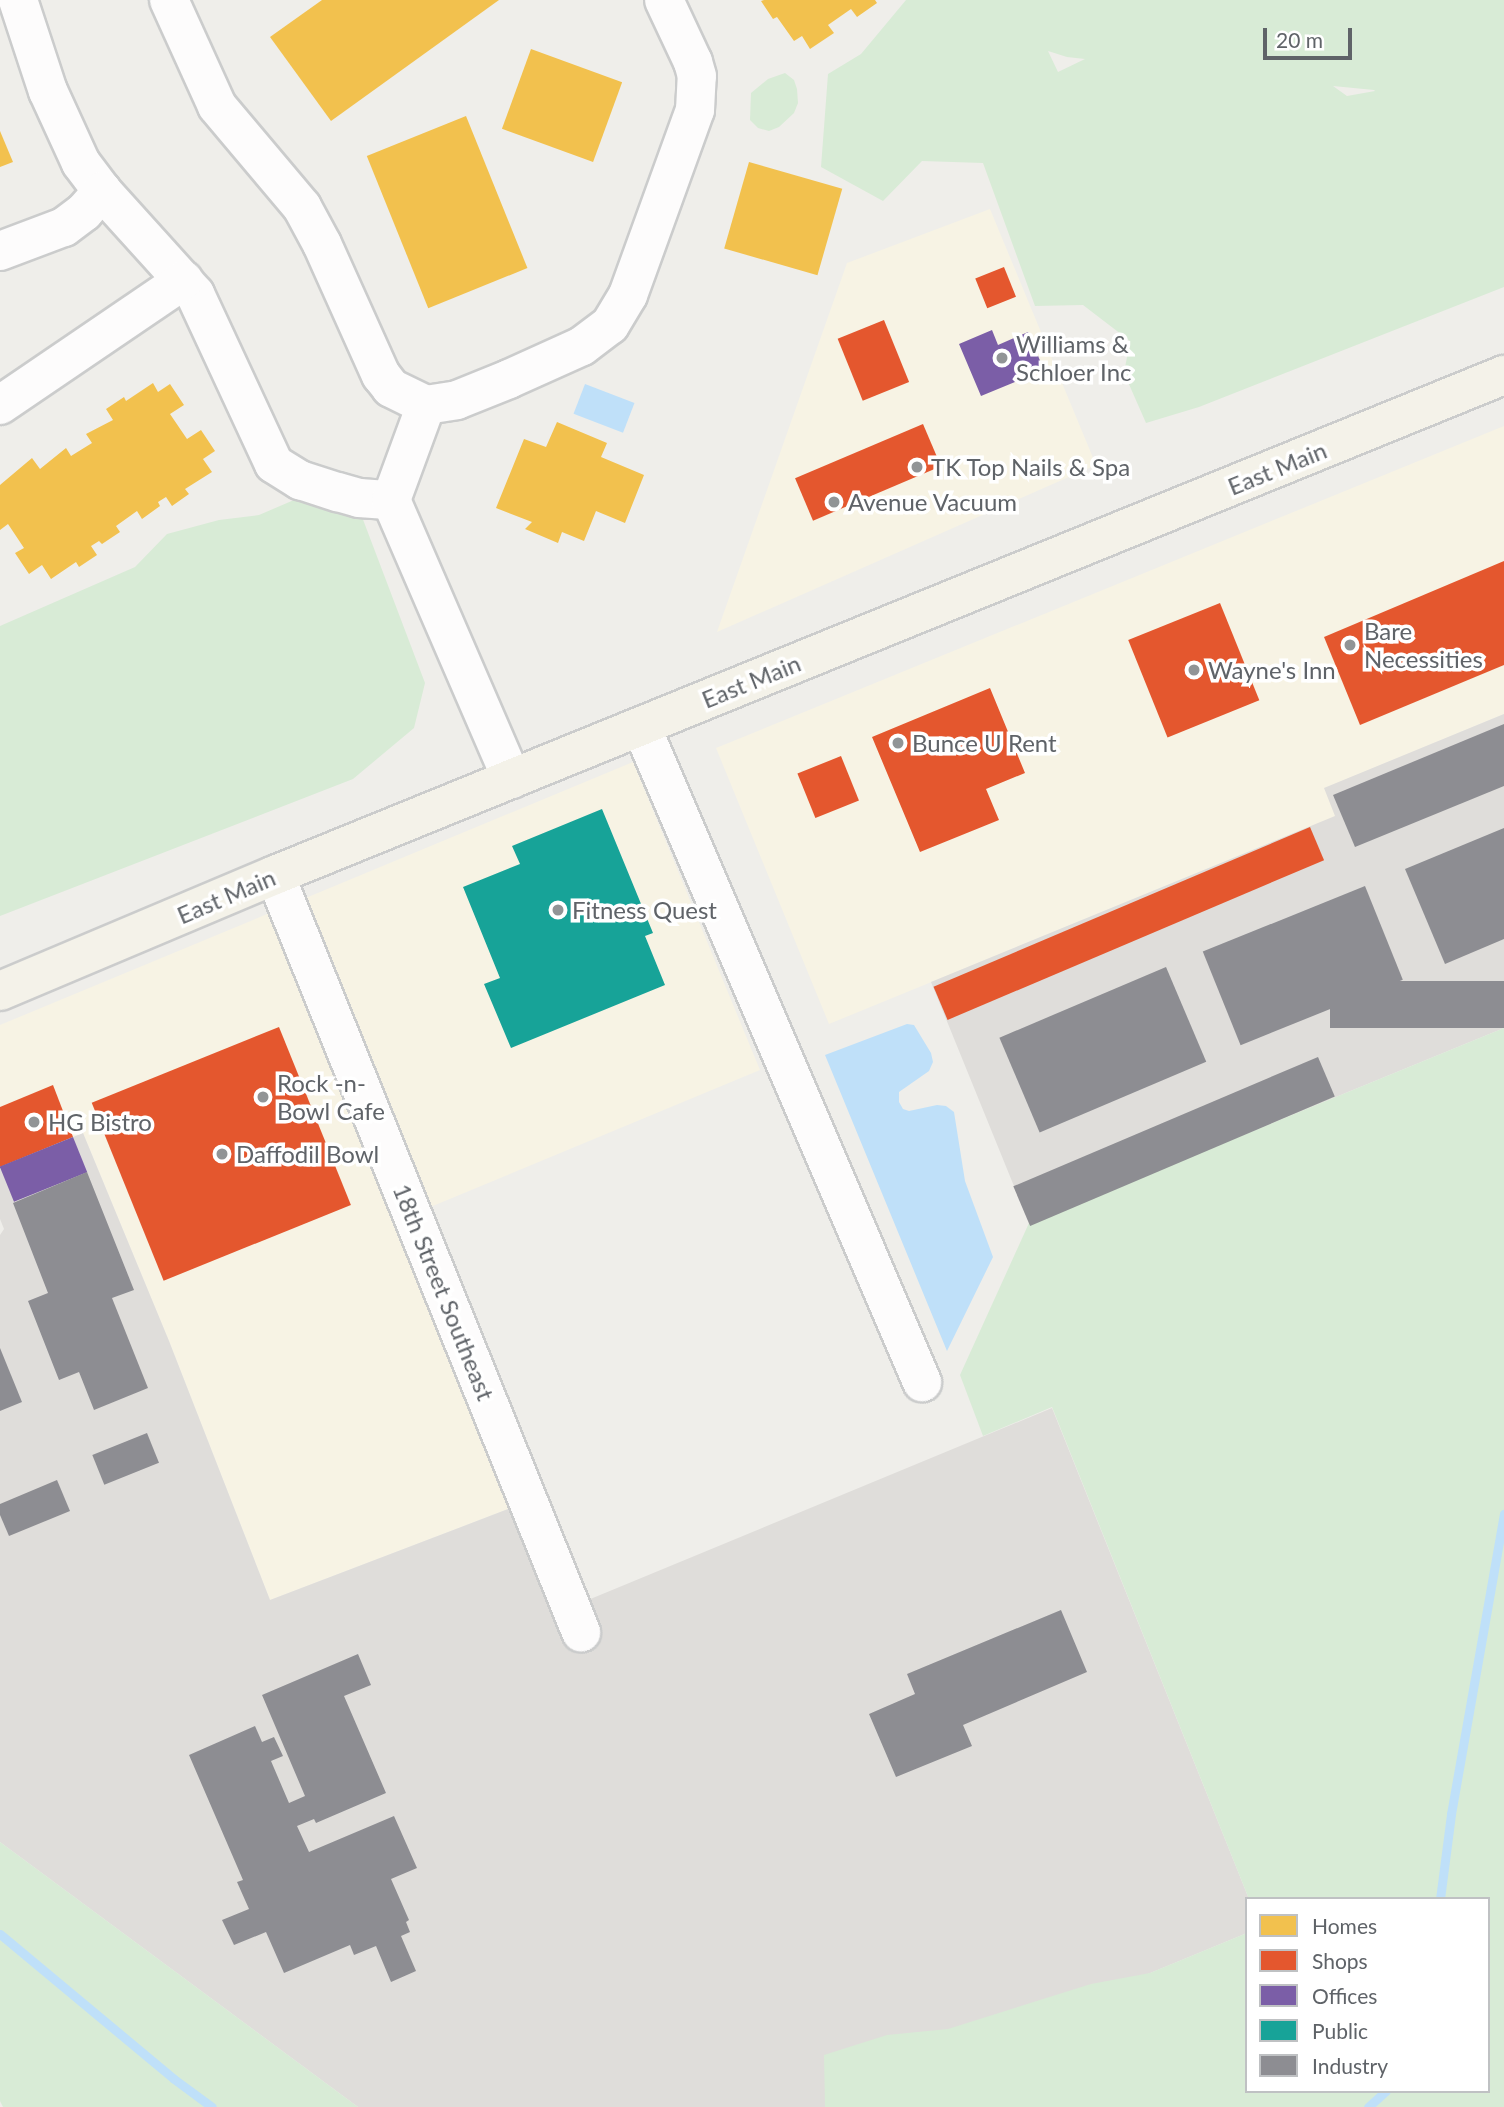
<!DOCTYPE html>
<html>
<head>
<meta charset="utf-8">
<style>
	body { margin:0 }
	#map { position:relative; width:1504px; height:2107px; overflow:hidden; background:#efeeea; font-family:Lato,sans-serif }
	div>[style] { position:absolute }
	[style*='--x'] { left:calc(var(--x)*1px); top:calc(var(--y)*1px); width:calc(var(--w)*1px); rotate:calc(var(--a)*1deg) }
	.commercial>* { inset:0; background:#f7f3e4 }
	.industrial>* { inset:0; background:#dfddda }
	.green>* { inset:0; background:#d8ebd6 }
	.water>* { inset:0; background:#bfe0f9; transform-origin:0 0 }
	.homes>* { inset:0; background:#f2c14e; transform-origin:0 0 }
	.shops>* { inset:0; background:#e4572e; transform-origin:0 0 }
	.offices>* { inset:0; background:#7b5ea7; transform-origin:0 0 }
	.public>* { inset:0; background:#17a398 }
	.industry>* { inset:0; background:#8d8d92; transform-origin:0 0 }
	.stream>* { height:9px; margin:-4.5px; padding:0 4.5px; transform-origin:4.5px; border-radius:4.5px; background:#bfe0f9 }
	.roads { filter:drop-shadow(2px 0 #cbcccc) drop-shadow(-2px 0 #cbcccc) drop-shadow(0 2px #cbcccc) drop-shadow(0 -2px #cbcccc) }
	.minor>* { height:38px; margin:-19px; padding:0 19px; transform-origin:19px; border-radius:19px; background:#fdfcfc }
	.major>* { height:38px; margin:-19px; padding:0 19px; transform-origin:19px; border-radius:19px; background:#f4f2e9 }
	.dots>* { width:19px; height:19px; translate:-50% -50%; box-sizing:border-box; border:4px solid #fff; border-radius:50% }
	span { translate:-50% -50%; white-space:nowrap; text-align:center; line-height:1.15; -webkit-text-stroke:7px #fff; paint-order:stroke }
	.poi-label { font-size:24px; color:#5f6368 }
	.left { translate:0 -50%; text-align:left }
	.street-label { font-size:24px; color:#5f6368 }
	.legend { position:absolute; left:1245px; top:1897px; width:245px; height:196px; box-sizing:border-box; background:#fff; border:2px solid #bfc1c3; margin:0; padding:9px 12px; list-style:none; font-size:21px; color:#5f6368 }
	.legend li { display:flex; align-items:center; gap:14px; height:35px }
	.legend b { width:35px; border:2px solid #bfc1c3 }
	.scale { position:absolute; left:1263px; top:28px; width:89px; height:32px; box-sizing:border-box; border:4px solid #5f6368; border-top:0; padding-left:9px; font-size:21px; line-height:24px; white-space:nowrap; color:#5f6368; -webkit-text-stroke:5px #fff; paint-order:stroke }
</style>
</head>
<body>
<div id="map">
	<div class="commercial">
		<i style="clip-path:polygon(990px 209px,1096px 465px,717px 632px,847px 263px)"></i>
		<i style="clip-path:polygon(1504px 426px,1504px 714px,1325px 788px,1336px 816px,829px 1024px,716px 748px)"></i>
		<i style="clip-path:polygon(633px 762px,760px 1070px,428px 1208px,545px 1495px,270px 1600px,169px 1341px,83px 1133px,0 1167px,0 1025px)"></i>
	</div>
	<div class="industrial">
		<i style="clip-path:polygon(1504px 714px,1504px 1028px,1029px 1223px,931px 982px,1335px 816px,1324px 788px)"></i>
		<i style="clip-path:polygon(83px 1133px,169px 1341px,270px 1600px,545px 1495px,588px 1600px,1052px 1408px,1249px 1899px,1247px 1933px,826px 2107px,358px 2107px,0 1842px,0 1235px,4px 1229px,0 1219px,0 1167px)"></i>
	</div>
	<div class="green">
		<i style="clip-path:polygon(evenodd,906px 0,1504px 0,1504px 287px,1199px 407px,1146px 423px,1124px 373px,1130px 341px,1083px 305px,1035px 306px,983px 163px,922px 161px,883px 201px,821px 167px,828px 74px,861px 54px,906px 0,1048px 51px,1067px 57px,1085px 59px,1058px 72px,1048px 51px,906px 0,1333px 86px,1374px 90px,1375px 91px,1347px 96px,1333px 86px)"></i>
		<i style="clip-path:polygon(785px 73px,794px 80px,797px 89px,798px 103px,794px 113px,779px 127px,769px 131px,758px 128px,750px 120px,751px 93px,768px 79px)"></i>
		<i style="clip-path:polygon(308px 494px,359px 509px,425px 683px,414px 728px,353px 779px,0 916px,0 626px,135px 567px,167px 534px,219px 520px,259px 515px)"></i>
		<i style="clip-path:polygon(1504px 1028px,1504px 2107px,825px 2107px,824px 2055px,887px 2035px,948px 2029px,1091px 1984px,1150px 1973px,1247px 1933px,1247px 2091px,1488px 2091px,1488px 1899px,1249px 1899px,1052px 1407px,983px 1436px,960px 1375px,1029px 1223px)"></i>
		<i style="clip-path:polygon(0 1842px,358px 2107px,3px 2107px,0 2101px)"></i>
	</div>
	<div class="water">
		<i style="left:585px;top:384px;width:53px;height:32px;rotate:21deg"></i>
		<i style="clip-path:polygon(907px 1024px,914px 1025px,931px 1053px,933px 1062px,929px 1071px,899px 1092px,899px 1102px,903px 1109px,909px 1111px,937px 1105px,946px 1106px,954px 1112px,965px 1181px,993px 1257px,947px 1351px,825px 1055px)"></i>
	</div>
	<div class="homes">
		<i style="clip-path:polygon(322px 0,499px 0,331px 121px,270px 37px)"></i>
		<i style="clip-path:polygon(764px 0,875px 0,877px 3px,857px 17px,851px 9px,828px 25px,834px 33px,810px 49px,802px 36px,794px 41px,777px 17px,773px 19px,761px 1px)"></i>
		<i style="left:531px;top:49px;width:97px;height:85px;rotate:20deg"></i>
		<i style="left:466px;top:116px;width:164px;height:107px;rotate:68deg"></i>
		<i style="clip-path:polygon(0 131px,13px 162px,0 167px)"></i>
		<i style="left:749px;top:162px;width:97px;height:90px;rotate:16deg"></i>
		<i style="clip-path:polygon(153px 383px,158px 392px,170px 384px,184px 405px,170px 414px,187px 439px,201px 430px,215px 451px,203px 459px,212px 472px,185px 489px,189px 494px,172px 506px,166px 497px,158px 502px,160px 506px,142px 519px,137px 511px,116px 526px,120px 532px,102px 544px,99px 541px,91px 546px,97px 555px,79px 567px,76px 562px,51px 579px,42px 565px,29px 574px,15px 553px,24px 548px,8px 524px,0 530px,0 485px,32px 458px,40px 469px,66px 448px,71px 456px,92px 443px,86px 434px,113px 420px,106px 409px,124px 397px,126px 401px)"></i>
		<i style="clip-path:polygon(557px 422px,607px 443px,601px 457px,644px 475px,625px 523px,596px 511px,584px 541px,562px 532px,558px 543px,525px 529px,532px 522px,496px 508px,524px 439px,546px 447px)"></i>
	</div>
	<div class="shops">
		<i style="left:1004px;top:267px;width:32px;height:31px;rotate:68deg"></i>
		<i style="left:884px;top:320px;width:67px;height:50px;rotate:68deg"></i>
		<i style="left:923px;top:424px;width:46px;height:139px;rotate:67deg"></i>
		<i style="clip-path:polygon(1504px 561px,1504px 665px,1360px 725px,1324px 637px)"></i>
		<i style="left:1220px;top:603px;width:105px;height:99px;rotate:68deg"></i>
		<i style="clip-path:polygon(990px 688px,1025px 773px,986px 789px,999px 820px,920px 852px,872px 737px)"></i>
		<i style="left:841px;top:756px;width:48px;height:47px;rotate:68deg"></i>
		<i style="left:1310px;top:827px;width:36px;height:409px;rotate:67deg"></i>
		<i style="left:279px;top:1027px;width:192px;height:202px;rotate:68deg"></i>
		<i style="clip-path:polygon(53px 1085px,73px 1137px,0 1167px,0 1107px)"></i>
	</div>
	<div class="offices">
		<i style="clip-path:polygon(992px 330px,998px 345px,1028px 332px,1044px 370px,981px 396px,959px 344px)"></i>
		<i style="left:73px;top:1137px;width:38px;height:79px;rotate:68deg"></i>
	</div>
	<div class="public">
		<i style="clip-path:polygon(602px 809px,653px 933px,645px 936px,665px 985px,511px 1048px,484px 984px,500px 978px,463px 887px,520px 864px,512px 846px)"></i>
	</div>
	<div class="industry">
		<i style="clip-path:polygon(1504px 724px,1504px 786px,1355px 847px,1333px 795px)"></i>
		<i style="clip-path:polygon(1504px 828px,1504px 939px,1445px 964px,1405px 869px)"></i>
		<i style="left:1365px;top:886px;width:101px;height:175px;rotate:68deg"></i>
		<i style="left:1166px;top:967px;width:103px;height:181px;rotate:67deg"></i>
		<i style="left:1504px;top:981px;width:47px;height:174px;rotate:90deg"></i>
		<i style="left:1318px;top:1057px;width:43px;height:331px;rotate:67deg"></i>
		<i style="clip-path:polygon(87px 1172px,134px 1290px,112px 1298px,148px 1388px,94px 1410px,79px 1372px,59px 1380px,28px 1301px,48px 1293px,13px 1203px)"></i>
		<i style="clip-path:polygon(0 1348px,22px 1402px,0 1411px)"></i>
		<i style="left:147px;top:1433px;width:32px;height:59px;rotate:68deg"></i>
		<i style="clip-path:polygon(57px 1480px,70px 1511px,9px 1536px,0 1515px,0 1504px)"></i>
		<i style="clip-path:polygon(1061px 1610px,1087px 1672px,963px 1725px,972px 1746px,896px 1777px,869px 1714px,915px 1694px,907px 1674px)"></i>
		<i style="clip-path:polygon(358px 1654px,371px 1685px,344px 1696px,386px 1793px,316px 1823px,314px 1819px,297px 1826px,309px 1852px,394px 1816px,417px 1868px,391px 1879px,409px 1920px,406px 1922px,410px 1932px,401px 1936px,416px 1971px,391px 1982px,376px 1946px,354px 1955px,350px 1945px,284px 1973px,266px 1932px,234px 1945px,222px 1920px,249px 1909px,237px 1882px,243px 1880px,189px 1755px,255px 1726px,262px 1742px,274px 1737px,283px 1756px,271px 1761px,289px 1803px,305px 1796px,262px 1695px)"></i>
	</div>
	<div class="stream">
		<i style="--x:1440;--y:1899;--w:86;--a:-82.6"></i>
		<i style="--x:1451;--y:1814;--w:305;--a:-80"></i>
		<i style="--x:0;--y:1934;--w:226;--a:39.8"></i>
		<i style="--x:174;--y:2079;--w:47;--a:36.4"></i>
		<i style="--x:1368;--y:2107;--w:24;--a:-42"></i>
	</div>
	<div class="roads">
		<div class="minor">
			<i style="--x:18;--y:0;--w:96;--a:71.8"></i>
			<i style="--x:48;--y:91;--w:79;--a:65.4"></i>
			<i style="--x:81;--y:163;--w:35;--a:53"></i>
			<i style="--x:102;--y:191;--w:139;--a:47.9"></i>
			<i style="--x:195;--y:294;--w:187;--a:65.1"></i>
			<i style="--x:274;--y:464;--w:31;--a:32"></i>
			<i style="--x:300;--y:480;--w:40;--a:18"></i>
			<i style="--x:338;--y:492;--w:22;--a:16"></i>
			<i style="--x:359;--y:498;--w:32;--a:4"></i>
			<i style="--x:169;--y:0;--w:116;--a:65.6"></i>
			<i style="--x:217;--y:106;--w:132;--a:49.9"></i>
			<i style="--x:302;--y:207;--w:42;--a:61.6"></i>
			<i style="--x:322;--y:244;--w:144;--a:65.8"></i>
			<i style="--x:381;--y:375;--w:16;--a:52"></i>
			<i style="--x:391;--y:388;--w:39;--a:26"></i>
			<i style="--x:426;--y:405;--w:31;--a:-9"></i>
			<i style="--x:457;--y:400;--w:56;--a:-22"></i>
			<i style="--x:509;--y:379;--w:80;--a:-24.3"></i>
			<i style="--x:582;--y:346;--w:35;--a:-37"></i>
			<i style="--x:610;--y:325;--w:35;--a:-59"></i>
			<i style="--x:628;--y:295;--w:197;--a:-70.1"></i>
			<i style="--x:695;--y:110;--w:34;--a:-87"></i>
			<i style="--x:697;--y:76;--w:15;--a:-106"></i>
			<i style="--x:693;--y:62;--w:68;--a:-115.1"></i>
			<i style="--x:0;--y:251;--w:68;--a:-20.6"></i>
			<i style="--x:64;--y:227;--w:25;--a:-37"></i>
			<i style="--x:84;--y:212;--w:28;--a:-49"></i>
			<i style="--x:0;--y:405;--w:222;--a:-34.2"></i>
			<i style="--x:426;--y:405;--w:101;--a:110.2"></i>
			<i style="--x:391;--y:500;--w:304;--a:66.6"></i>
			<i style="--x:641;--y:726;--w:714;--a:66.81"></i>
			<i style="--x:275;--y:875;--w:817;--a:67.99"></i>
		</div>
		<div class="major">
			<i style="--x:0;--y:991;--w:298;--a:-22.9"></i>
			<i style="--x:275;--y:875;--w:1327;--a:-22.14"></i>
		</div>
	</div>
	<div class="dots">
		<i style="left:1002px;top:358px;background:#919496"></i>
		<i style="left:917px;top:467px;background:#919496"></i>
		<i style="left:834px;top:502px;background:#919496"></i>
		<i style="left:1350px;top:645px;background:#919496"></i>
		<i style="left:1194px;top:670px;background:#919496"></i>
		<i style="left:898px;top:743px;background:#919496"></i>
		<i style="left:558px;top:910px;background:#919496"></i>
		<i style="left:263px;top:1097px;background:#919496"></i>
		<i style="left:34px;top:1122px;background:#919496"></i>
		<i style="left:222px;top:1154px;background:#919496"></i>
	</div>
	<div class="poi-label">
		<span class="left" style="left:1016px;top:358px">Williams &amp;<br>Schloer Inc</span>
		<span class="left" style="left:931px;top:467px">TK Top Nails &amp; Spa</span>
		<span class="left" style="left:848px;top:502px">Avenue Vacuum</span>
		<span class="left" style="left:1364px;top:645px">Bare<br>Necessities</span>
		<span class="left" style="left:1208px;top:670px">Wayne's Inn</span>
		<span class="left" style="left:912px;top:743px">Bunce U Rent</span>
		<span class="left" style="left:572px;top:910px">Fitness Quest</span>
		<span class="left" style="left:277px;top:1097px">Rock -n-<br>Bowl Cafe</span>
		<span class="left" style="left:48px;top:1122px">HG Bistro</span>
		<span class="left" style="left:236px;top:1154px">Daffodil Bowl</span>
	</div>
	<div class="street-label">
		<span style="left:1277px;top:468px;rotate:-22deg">East Main</span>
		<span style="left:751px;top:681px;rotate:-22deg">East Main</span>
		<span style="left:226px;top:896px;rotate:-23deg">East Main</span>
		<span style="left:444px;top:1292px;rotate:68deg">18th Street Southeast</span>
	</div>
	<ul class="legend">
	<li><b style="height:19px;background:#f2c14e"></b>Homes</li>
	<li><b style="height:19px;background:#e4572e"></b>Shops</li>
	<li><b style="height:19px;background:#7b5ea7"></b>Offices</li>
	<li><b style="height:19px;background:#17a398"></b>Public</li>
	<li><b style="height:19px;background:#8d8d92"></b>Industry</li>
	</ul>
	<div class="scale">20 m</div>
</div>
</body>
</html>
